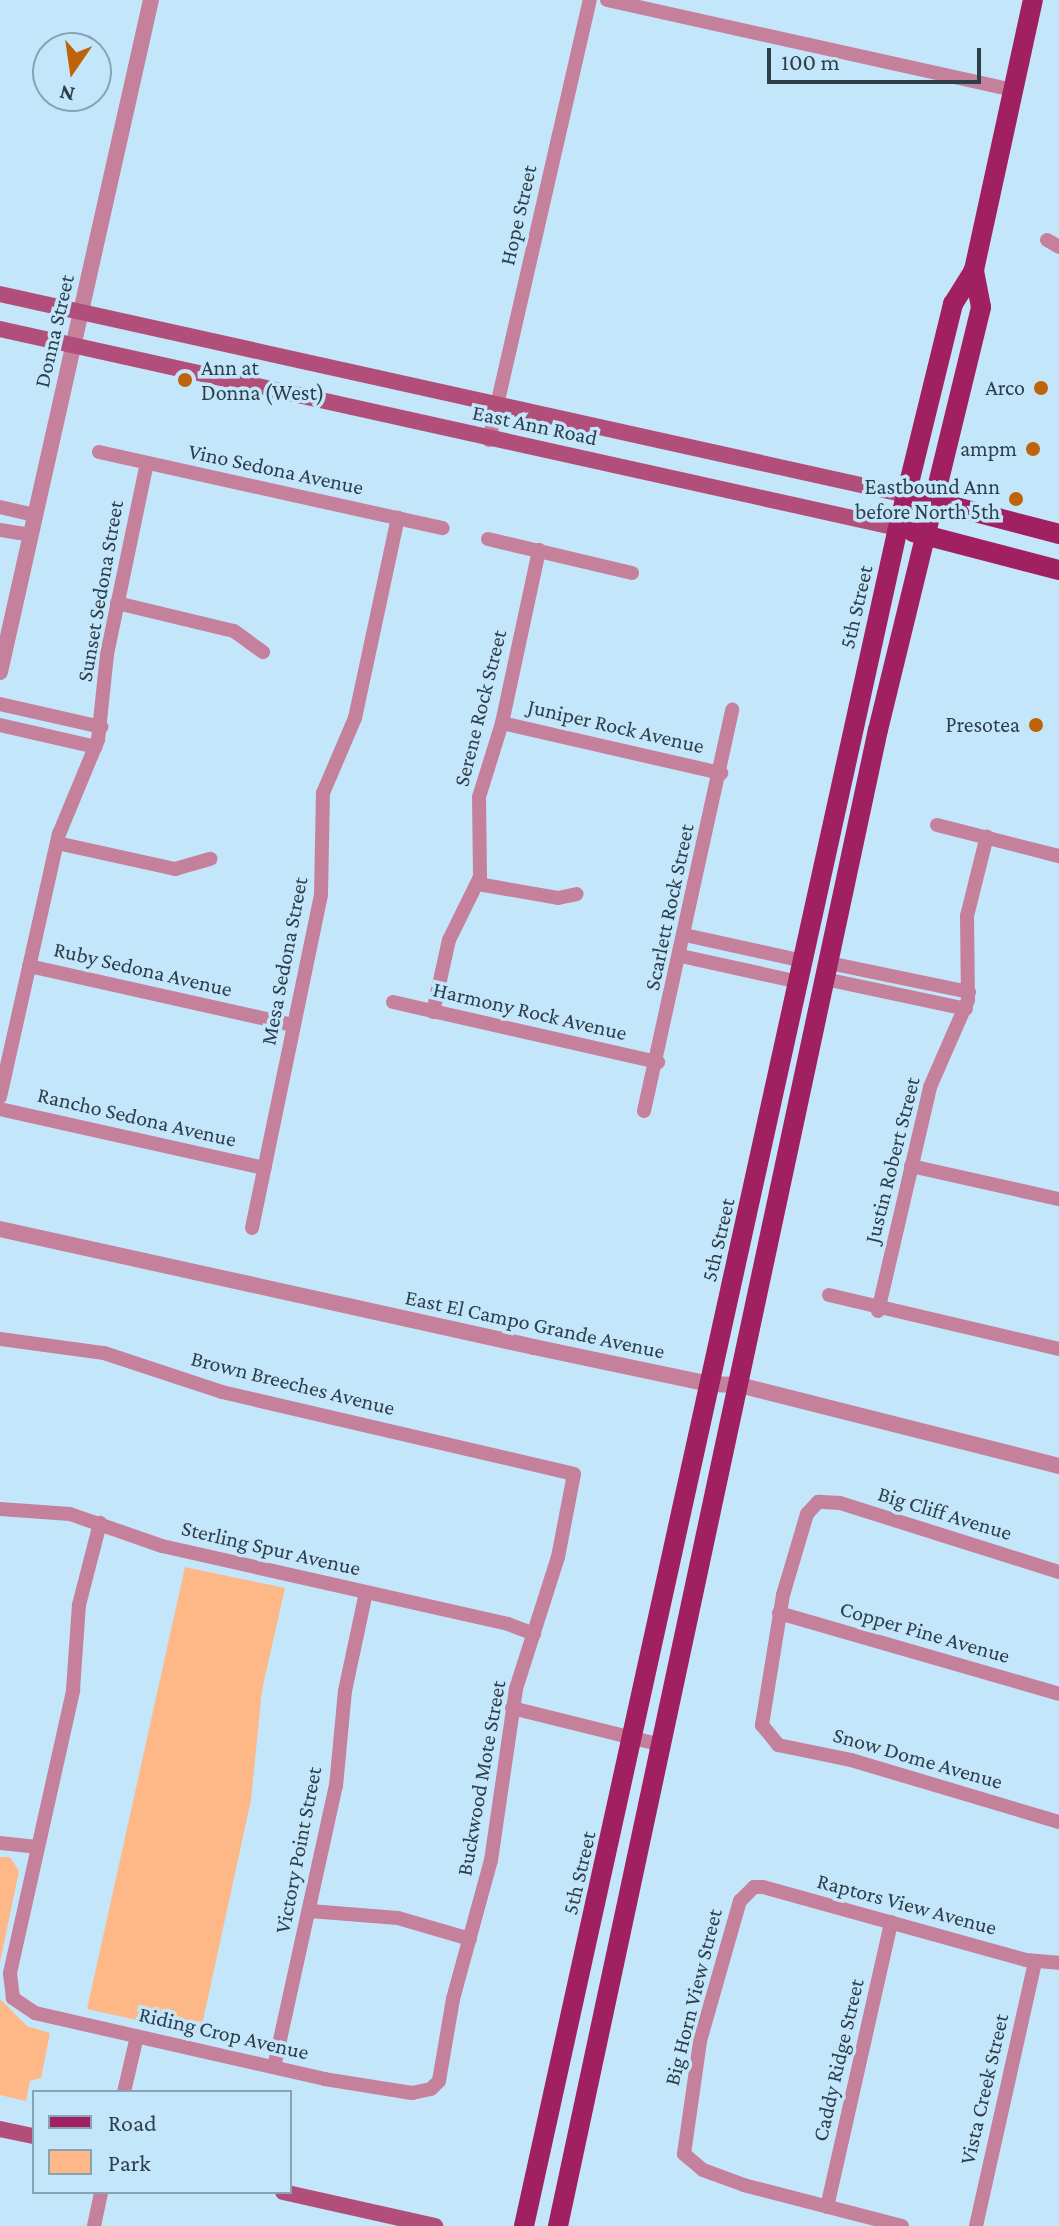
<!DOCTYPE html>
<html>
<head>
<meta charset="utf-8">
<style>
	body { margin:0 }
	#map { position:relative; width:1059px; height:2226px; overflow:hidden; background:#c4e6fb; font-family:"Crimson Pro",serif }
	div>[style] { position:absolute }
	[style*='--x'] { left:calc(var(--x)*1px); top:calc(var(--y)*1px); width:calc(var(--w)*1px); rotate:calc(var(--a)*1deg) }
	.green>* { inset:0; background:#feb888 }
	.minor>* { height:14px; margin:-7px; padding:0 7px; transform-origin:7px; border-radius:7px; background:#c5819b }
	.tertiary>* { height:16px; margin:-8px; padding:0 8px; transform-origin:8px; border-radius:8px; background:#c5819b }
	.secondary>* { height:16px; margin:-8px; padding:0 8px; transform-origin:8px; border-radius:8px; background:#b14e79 }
	.primary>* { height:20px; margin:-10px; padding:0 10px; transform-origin:10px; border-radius:10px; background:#a02061 }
	.dots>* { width:22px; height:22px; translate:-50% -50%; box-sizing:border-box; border:4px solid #c4e6fb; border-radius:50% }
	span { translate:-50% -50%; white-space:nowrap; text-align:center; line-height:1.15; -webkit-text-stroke:7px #c4e6fb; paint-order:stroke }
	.street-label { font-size:22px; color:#2e3f4a }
	.poi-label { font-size:22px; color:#2e3f4a }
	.left { translate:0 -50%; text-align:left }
	.right { translate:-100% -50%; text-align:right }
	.legend { position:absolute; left:32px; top:2090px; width:260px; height:104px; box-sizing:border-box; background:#c4e6fb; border:2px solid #88a3b4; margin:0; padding:10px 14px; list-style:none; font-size:24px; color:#2e3f4a }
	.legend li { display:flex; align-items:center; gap:16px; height:40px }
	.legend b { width:40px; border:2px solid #88a3b4 }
	.north { position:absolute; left:32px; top:32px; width:80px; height:80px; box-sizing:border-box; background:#c4e6fb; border:2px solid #88a3b4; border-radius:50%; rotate:193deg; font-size:22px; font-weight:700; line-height:32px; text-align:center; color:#2e3f4a }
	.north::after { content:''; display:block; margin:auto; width:28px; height:36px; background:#be630a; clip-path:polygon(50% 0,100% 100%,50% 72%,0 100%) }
	.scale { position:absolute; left:767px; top:48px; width:214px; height:36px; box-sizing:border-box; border:4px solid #2e3f4a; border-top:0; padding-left:10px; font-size:24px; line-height:28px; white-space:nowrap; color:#2e3f4a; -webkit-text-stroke:6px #c4e6fb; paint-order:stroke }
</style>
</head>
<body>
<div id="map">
	<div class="green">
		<i style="clip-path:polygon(185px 1567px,285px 1588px,262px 1690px,251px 1800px,200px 2034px,87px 2009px)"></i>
		<i style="clip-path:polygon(0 1857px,10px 1857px,19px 1871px,0 1962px)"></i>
		<i style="clip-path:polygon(0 1999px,27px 2026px,50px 2033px,41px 2078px,30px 2081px,26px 2101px,0 2095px)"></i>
	</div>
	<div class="minor">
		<i style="--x:607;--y:0;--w:416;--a:12.5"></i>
		<i style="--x:1047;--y:240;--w:14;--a:30"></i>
		<i style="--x:489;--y:440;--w:451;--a:-77.1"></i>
		<i style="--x:99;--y:452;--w:352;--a:12.5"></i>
		<i style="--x:0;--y:507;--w:36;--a:13"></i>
		<i style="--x:0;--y:530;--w:31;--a:9"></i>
		<i style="--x:488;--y:539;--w:148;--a:13.3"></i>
		<i style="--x:117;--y:603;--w:120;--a:13.5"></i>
		<i style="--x:234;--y:631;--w:36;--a:36"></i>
		<i style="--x:0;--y:704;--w:104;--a:12.8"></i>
		<i style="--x:502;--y:723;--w:225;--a:12.9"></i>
		<i style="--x:0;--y:725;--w:98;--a:12.9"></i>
		<i style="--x:937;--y:825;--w:126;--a:14.3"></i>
		<i style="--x:57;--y:843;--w:121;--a:12.4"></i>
		<i style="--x:175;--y:869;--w:37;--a:-16"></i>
		<i style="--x:478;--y:884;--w:81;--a:9.9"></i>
		<i style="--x:558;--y:898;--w:19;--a:-12"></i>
		<i style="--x:685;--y:935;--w:121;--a:12.4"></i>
		<i style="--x:681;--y:956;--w:121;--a:12.4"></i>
		<i style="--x:829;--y:963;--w:143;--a:11.7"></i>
		<i style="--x:29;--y:966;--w:271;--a:12.6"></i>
		<i style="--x:825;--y:979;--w:144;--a:12"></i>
		<i style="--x:393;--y:1002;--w:272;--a:12.8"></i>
		<i style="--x:433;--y:1012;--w:74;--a:-77.5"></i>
		<i style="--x:449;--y:940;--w:70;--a:-63.8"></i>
		<i style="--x:480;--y:877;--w:80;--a:-90.7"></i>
		<i style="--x:479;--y:797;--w:77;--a:-72.7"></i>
		<i style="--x:502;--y:723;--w:177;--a:-77.9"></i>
		<i style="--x:0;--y:1097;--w:270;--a:-77.4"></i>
		<i style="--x:59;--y:834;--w:102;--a:-67.5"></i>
		<i style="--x:98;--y:740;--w:86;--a:-84"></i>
		<i style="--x:107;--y:654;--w:195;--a:-78.2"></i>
		<i style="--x:0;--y:1109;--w:271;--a:12.6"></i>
		<i style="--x:644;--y:1111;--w:411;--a:-77.6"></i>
		<i style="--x:911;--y:1166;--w:152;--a:12.6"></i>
		<i style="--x:252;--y:1228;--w:340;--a:-78.3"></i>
		<i style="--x:321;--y:895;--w:102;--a:-88.9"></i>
		<i style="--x:323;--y:793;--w:82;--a:-66.9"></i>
		<i style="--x:355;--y:718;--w:205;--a:-77.9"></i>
		<i style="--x:829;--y:1295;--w:236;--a:13.2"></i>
		<i style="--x:878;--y:1311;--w:230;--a:-76.9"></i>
		<i style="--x:930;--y:1087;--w:95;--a:-66.4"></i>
		<i style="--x:968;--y:1000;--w:84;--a:-90.7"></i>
		<i style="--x:967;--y:916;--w:82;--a:-76"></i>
		<i style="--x:0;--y:1339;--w:105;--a:7.7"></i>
		<i style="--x:104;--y:1353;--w:124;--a:18.3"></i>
		<i style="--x:222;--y:1392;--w:361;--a:13.1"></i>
		<i style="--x:574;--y:1474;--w:85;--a:100.9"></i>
		<i style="--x:558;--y:1557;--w:139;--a:107.7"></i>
		<i style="--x:516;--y:1689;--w:173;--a:98.3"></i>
		<i style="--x:491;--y:1860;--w:144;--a:105.3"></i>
		<i style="--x:453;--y:1999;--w:83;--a:99.7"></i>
		<i style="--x:439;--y:2081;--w:11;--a:135"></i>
		<i style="--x:431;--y:2089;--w:19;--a:168"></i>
		<i style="--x:412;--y:2093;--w:88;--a:-170.9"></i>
		<i style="--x:325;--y:2079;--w:297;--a:-167.2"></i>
		<i style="--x:35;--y:2013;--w:27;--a:-146"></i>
		<i style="--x:13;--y:1998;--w:25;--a:-97"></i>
		<i style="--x:10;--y:1973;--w:290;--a:-77.4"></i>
		<i style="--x:73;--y:1690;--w:85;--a:-86"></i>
		<i style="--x:79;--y:1605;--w:85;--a:-75.6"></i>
		<i style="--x:0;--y:1509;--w:70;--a:4.1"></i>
		<i style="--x:70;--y:1514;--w:97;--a:19.2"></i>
		<i style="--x:162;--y:1546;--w:355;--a:12.7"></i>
		<i style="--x:508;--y:1624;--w:28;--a:21"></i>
		<i style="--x:1059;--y:1572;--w:230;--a:-162.5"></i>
		<i style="--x:840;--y:1503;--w:22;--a:-177"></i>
		<i style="--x:818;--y:1502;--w:16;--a:133"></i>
		<i style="--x:807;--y:1514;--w:84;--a:106.5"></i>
		<i style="--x:783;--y:1595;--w:132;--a:99.2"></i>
		<i style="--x:762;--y:1725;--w:26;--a:51"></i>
		<i style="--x:778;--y:1745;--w:75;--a:11.6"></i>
		<i style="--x:851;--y:1760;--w:217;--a:16.6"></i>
		<i style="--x:779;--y:1613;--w:291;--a:16.1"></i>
		<i style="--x:512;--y:1708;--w:154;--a:13.9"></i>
		<i style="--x:0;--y:1843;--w:37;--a:6"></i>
		<i style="--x:310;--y:1911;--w:88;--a:4.5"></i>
		<i style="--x:398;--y:1918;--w:75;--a:16.3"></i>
		<i style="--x:274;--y:2067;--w:288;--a:-77.6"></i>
		<i style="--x:336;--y:1786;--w:95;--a:-84.6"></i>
		<i style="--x:345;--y:1691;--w:101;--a:-78"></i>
		<i style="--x:124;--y:2092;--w:57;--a:-76.9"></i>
		<i style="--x:827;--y:2207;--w:292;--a:-77.3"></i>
		<i style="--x:94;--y:2226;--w:35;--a:-78"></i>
		<i style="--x:902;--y:2226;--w:163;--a:-165.5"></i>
		<i style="--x:744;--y:2185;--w:44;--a:-159.9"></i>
		<i style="--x:703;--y:2170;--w:25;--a:-140"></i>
		<i style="--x:684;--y:2154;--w:114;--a:-81.9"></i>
		<i style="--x:700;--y:2041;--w:146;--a:-74.1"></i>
		<i style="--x:740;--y:1901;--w:20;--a:-45"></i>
		<i style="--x:754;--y:1887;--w:9;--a:0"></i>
		<i style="--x:763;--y:1887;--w:273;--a:15.5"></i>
		<i style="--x:1026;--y:1960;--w:33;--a:5"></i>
		<i style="--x:976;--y:2226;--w:271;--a:-77.4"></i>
	</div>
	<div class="tertiary">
		<i style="--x:0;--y:672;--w:689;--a:-77.34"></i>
		<i style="--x:0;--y:1229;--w:547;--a:12.46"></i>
		<i style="--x:534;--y:1347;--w:180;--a:11.9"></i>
		<i style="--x:710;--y:1384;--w:29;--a:2"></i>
		<i style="--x:739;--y:1385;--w:330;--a:14.2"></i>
	</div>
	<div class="secondary">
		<i style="--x:0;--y:294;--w:928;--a:12.51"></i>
		<i style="--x:0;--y:329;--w:920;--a:12.5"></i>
		<i style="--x:0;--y:2129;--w:35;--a:12"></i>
		<i style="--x:283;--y:2192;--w:156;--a:12.6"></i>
	</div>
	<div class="primary">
		<i style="--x:921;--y:498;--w:143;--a:14.6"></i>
		<i style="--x:913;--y:532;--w:151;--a:14.6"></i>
		<i style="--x:524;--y:2226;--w:1739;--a:-77.58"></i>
		<i style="--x:898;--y:528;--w:231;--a:-76.2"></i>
		<i style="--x:953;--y:304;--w:40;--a:-58"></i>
		<i style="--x:974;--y:270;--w:276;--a:-77.7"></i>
		<i style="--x:558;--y:2226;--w:1530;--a:-77.93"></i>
		<i style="--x:878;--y:730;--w:435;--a:-76.3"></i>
		<i style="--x:981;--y:307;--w:38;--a:-101"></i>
	</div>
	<div class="dots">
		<i style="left:185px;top:380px;background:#be630a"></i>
		<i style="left:1041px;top:388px;background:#be630a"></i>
		<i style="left:1033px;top:449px;background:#be630a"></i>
		<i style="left:1016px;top:499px;background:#be630a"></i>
		<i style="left:1036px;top:725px;background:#be630a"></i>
	</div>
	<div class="street-label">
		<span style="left:518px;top:215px;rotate:-77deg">Hope Street</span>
		<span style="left:54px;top:331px;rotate:-77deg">Donna Street</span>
		<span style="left:535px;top:425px;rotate:12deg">East Ann Road</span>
		<span style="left:276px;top:469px;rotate:12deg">Vino Sedona Avenue</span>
		<span style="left:100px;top:591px;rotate:-80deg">Sunset Sedona Street</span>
		<span style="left:856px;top:607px;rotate:-77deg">5th Street</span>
		<span style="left:480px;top:708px;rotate:-76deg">Serene Rock Street</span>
		<span style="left:616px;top:726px;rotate:13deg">Juniper Rock Avenue</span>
		<span style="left:669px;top:907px;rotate:-78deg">Scarlett Rock Street</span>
		<span style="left:284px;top:961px;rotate:-79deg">Mesa Sedona Street</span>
		<span style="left:143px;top:969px;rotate:13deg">Ruby Sedona Avenue</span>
		<span style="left:530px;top:1011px;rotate:13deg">Harmony Rock Avenue</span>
		<span style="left:137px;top:1117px;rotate:13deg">Rancho Sedona Avenue</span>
		<span style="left:892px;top:1160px;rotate:-76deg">Justin Robert Street</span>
		<span style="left:718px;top:1240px;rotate:-77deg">5th Street</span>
		<span style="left:535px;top:1324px;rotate:12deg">East El Campo Grande Avenue</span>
		<span style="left:293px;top:1383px;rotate:14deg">Brown Breeches Avenue</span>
		<span style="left:945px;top:1513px;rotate:17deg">Big Cliff Avenue</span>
		<span style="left:271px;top:1548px;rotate:13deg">Sterling Spur Avenue</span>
		<span style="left:925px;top:1632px;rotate:16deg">Copper Pine Avenue</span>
		<span style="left:918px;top:1758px;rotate:16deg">Snow Dome Avenue</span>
		<span style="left:481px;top:1778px;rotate:-80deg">Buckwood Mote Street</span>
		<span style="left:298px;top:1850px;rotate:-79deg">Victory Point Street</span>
		<span style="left:579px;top:1873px;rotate:-77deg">5th Street</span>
		<span style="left:907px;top:1904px;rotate:15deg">Raptors View Avenue</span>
		<span style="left:693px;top:1997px;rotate:-76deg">Big Horn View Street</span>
		<span style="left:224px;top:2033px;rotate:13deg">Riding Crop Avenue</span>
		<span style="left:838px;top:2060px;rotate:-77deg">Caddy Ridge Street</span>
		<span style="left:984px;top:2089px;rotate:-77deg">Vista Creek Street</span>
	</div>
	<div class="poi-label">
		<span class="left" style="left:201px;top:380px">Ann at<br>Donna (West)</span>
		<span class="right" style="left:1025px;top:388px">Arco</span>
		<span class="right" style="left:1017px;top:449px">ampm</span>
		<span class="right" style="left:1000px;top:499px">Eastbound Ann<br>before North 5th</span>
		<span class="right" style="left:1020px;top:725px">Presotea</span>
	</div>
	<ul class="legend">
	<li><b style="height:10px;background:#a02061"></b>Road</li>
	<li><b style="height:22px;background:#feb888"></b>Park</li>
	</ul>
	<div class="north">N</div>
	<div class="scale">100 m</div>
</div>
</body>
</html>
